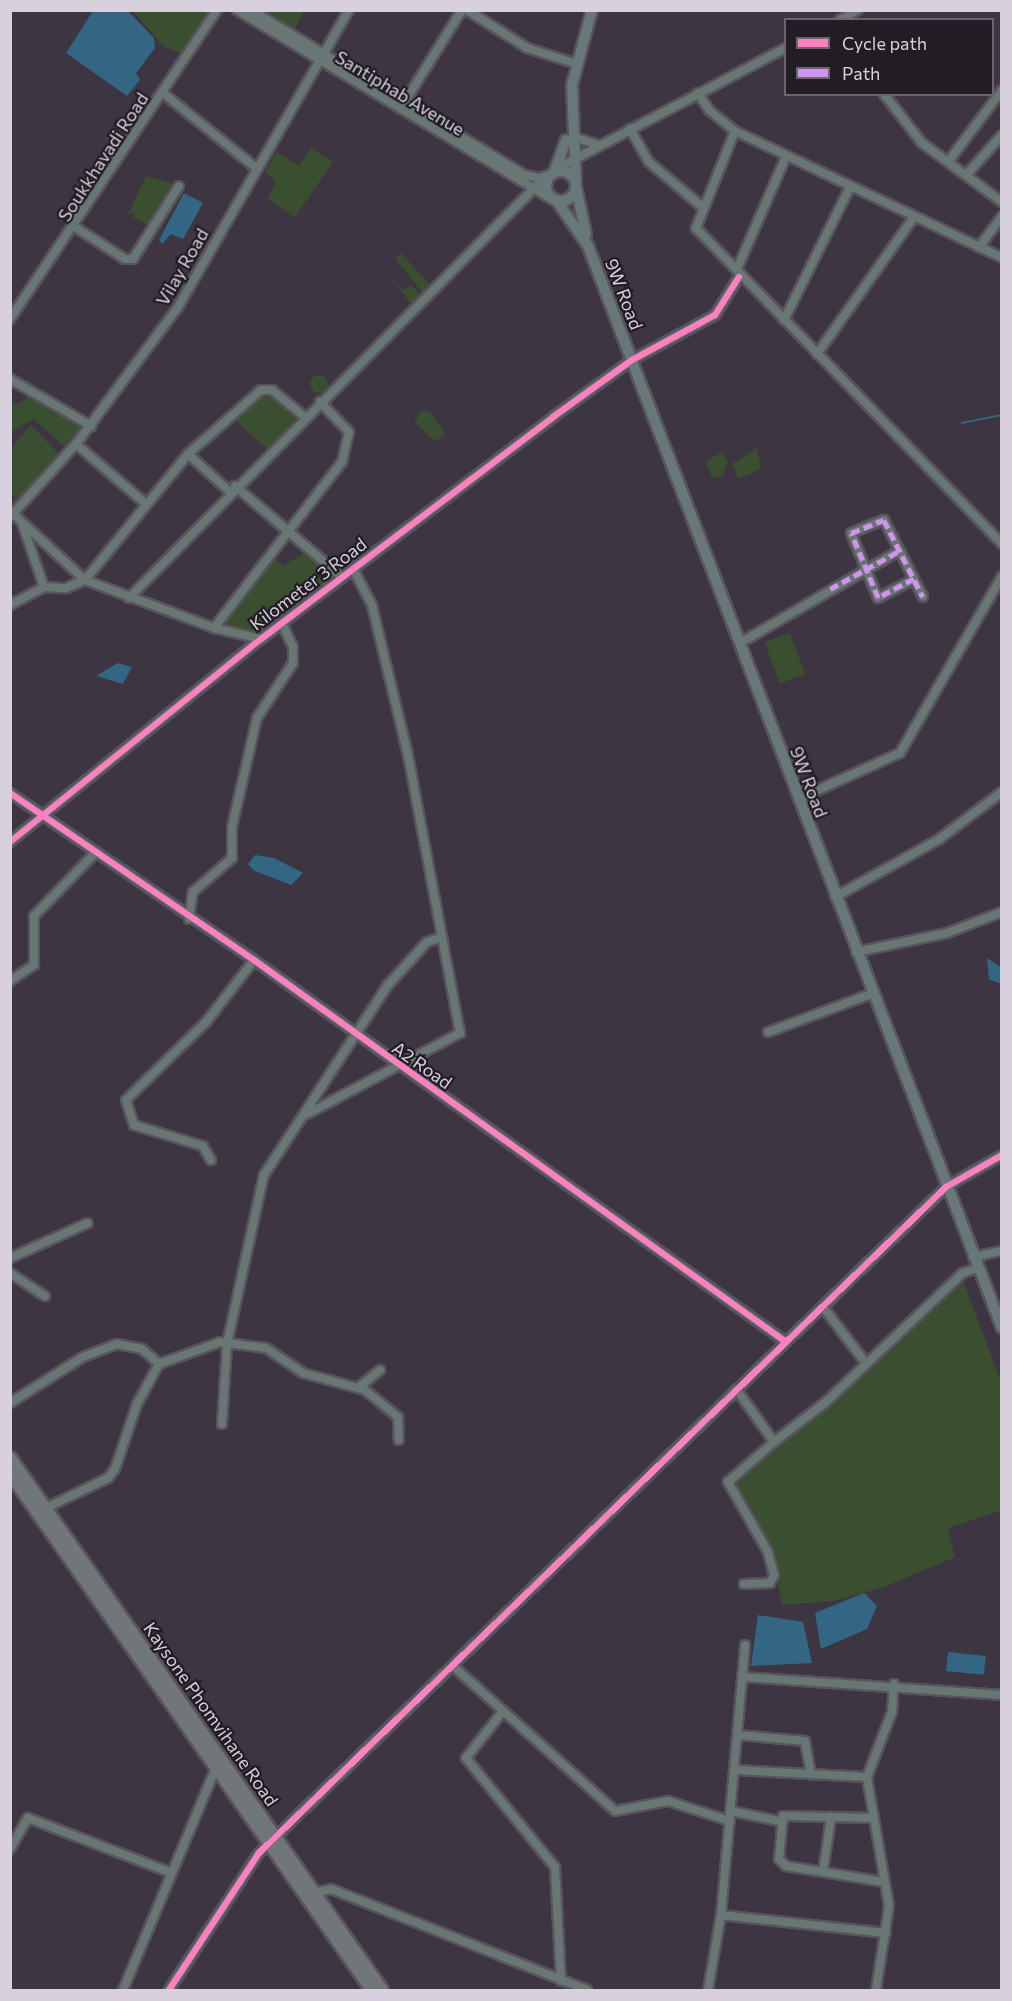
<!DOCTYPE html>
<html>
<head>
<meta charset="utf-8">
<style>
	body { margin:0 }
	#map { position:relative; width:1012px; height:2001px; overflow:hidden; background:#3d3642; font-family:Commissioner,sans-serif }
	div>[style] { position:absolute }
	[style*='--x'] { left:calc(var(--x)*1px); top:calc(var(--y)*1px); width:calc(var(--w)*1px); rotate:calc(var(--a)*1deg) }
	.green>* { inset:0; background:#3a4e30; transform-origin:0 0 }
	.round { border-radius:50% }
	.water>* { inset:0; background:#326683; transform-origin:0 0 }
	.stream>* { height:1.5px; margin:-0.75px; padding:0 0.75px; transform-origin:0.75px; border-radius:0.75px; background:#326683 }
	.roads { filter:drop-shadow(2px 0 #59535d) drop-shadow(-2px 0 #59535d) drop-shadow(0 2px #59535d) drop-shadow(0 -2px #59535d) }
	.minor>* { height:8px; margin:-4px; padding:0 4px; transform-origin:4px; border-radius:4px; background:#687774 }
	.major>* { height:10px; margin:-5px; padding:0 5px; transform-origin:5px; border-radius:5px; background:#687777 }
	.major>.ring { margin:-5px; padding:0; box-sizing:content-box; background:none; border:10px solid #687777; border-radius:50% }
	.highway>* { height:12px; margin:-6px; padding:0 6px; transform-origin:6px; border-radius:6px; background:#717679 }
	.quiet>* { height:4.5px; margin-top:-2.25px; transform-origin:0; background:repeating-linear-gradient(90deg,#d193ec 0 9px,transparent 0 13.5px) }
	.cycleway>* { height:6px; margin:-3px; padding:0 3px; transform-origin:3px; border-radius:3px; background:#ff80c0 }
	span { translate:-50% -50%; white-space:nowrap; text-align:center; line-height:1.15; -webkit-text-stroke:4.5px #221d25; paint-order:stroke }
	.street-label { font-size:18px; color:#d8d0dd }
	.frame { position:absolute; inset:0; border:12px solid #d8d0dd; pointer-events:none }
	.legend { position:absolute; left:784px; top:18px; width:210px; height:78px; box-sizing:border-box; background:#221d25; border:2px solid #6b656f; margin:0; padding:8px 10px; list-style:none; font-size:18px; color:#d8d0dd }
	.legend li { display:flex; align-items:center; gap:12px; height:30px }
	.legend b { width:30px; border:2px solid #6b656f }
</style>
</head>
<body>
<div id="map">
	<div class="green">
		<i style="clip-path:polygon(133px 11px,134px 10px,211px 11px,182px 54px,164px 47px)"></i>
		<i style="clip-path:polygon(261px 11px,304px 11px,293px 32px)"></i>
		<i style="clip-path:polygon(311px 148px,333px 162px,295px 217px,268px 199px,276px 181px,265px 172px,277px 152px,299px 166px)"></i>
		<i style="clip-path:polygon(146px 176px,178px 185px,154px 229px,133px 217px,136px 212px,128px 215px)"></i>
		<i style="clip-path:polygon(401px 253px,432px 287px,424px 295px,395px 258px)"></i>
		<i style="clip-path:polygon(390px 277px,403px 290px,411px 285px,422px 297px,413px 306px)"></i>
		<i class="round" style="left:310px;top:375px;width:18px;height:18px"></i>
		<i style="clip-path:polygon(268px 391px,299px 416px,267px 449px,233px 418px)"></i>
		<i style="clip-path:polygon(34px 393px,85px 425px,66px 448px,33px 419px,11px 432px,11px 402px,18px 404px)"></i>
		<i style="clip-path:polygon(421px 411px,430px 412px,445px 433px,440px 439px,433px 440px,415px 422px)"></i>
		<i style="clip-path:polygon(31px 425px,60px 455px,16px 507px,11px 502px,16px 498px,11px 494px,11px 448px)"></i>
		<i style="clip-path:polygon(757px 448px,761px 469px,738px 479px,732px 464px)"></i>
		<i style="clip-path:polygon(722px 452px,728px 462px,723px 475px,712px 478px,706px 461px)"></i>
		<i style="clip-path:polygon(306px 552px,330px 580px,263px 631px,226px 627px,227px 617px,273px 557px,283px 566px)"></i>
		<i style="left:790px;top:633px;width:44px;height:27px;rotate:70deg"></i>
		<i style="clip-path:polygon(964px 1283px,1001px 1382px,1002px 1510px,948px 1528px,955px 1557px,884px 1587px,834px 1601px,782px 1605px,772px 1551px,735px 1485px,737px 1478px,832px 1401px,946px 1291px)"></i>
	</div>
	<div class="water">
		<i style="clip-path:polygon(93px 11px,128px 11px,154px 38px,155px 48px,136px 73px,140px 80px,127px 96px,66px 53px)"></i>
		<i style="clip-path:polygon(184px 193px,203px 203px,183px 239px,171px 234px,162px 244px,159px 240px)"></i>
		<i style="clip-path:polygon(118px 663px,132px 667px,123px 684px,96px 676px)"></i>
		<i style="clip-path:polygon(255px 855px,274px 858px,303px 873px,291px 885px,253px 870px,248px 864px)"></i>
		<i style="clip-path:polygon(987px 958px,1001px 967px,1001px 984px,989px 979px)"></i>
		<i style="clip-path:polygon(864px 1593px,877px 1606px,867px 1629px,821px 1649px,815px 1613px)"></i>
		<i style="clip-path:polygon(758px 1615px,803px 1622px,812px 1663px,751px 1666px)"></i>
		<i style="left:948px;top:1652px;width:38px;height:19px;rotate:6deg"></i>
	</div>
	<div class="stream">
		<i style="--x:962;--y:423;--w:41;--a:-11.3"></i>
	</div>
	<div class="roads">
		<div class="minor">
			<i style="--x:237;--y:10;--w:365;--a:31"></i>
			<i style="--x:251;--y:10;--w:320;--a:31.1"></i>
			<i style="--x:525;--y:175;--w:14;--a:12"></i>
			<i style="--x:539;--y:178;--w:14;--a:-17"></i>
			<i style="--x:467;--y:10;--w:71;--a:32.3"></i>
			<i style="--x:527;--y:48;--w:46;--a:17.7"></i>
			<i style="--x:840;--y:20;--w:20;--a:-30"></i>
			<i style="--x:163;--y:93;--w:119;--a:38.9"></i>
			<i style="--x:698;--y:93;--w:20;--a:57"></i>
			<i style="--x:709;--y:110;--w:33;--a:39"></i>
			<i style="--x:735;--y:131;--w:296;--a:25.4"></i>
			<i style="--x:884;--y:94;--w:62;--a:52.2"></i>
			<i style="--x:922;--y:143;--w:99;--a:36.4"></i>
			<i style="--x:404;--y:103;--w:110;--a:-58.1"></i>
			<i style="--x:630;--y:129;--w:38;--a:60"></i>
			<i style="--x:649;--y:162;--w:68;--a:40.2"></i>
			<i style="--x:735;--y:131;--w:105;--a:111.9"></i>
			<i style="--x:696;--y:228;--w:440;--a:45.9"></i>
			<i style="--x:574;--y:137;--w:25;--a:18"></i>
			<i style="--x:948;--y:162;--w:90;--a:-53.1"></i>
			<i style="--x:558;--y:168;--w:258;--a:-27.8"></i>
			<i style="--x:967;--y:174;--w:52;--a:-48.1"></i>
			<i style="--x:75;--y:227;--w:59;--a:32.6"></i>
			<i style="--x:125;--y:259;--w:8;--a:0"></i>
			<i style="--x:133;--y:259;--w:86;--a:-57.8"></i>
			<i style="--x:979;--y:247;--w:39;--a:-53"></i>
			<i style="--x:737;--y:269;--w:122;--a:-66.4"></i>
			<i style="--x:10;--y:319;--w:372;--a:-56.2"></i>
			<i style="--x:784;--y:320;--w:148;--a:-63.6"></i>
			<i style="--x:817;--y:354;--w:168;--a:-54.7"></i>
			<i style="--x:10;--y:379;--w:94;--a:30.1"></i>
			<i style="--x:76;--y:444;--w:92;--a:40.6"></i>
			<i style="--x:188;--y:454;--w:55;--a:42.1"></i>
			<i style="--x:235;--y:486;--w:140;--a:40.4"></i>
			<i style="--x:11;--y:512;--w:100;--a:42.6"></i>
			<i style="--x:85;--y:580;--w:138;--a:20.4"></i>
			<i style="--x:214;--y:628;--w:48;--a:13.2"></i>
			<i style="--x:10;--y:517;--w:98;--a:-47.9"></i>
			<i style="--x:76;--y:444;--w:171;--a:-53.3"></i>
			<i style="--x:178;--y:307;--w:343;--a:-60.1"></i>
			<i style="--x:22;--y:523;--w:68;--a:71"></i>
			<i style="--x:44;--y:587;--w:22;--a:3"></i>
			<i style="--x:66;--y:588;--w:21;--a:-23"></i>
			<i style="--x:85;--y:580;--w:163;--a:-50.7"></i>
			<i style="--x:188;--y:454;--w:97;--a:-41.2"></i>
			<i style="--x:261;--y:390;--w:11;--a:0"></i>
			<i style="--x:272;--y:390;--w:43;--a:39.3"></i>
			<i style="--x:914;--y:579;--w:41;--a:152.2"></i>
			<i style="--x:878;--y:598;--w:70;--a:-112.6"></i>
			<i style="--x:851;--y:533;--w:35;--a:-22"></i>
			<i style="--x:884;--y:520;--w:86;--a:63.1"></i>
			<i style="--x:129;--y:598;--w:590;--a:-45.34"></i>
			<i style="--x:10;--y:605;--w:38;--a:-28"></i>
			<i style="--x:214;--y:628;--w:210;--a:-52.4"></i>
			<i style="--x:342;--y:462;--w:31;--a:-77"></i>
			<i style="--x:349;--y:432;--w:42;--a:-134"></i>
			<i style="--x:740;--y:643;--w:184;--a:-30.1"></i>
			<i style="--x:10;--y:793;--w:296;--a:34.4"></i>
			<i style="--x:254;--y:960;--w:655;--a:35.68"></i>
			<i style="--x:798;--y:799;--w:112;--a:-24.3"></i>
			<i style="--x:900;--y:753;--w:204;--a:-60"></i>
			<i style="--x:10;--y:842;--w:323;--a:-39"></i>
			<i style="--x:261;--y:639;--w:367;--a:-37.2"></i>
			<i style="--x:553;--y:417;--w:97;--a:-35.8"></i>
			<i style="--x:632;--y:360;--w:94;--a:-28.5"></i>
			<i style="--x:715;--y:315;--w:45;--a:-57.7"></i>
			<i style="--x:835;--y:897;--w:118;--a:-29"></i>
			<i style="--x:938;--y:840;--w:80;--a:-36.9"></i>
			<i style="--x:189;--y:919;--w:27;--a:-82"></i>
			<i style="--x:193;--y:892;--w:52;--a:-41.1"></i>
			<i style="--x:232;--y:858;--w:31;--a:-90"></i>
			<i style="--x:232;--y:827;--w:112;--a:-77.1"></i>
			<i style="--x:257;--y:718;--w:66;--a:-56.8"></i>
			<i style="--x:293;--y:663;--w:16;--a:-90"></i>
			<i style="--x:293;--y:647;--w:26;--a:-115"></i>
			<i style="--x:856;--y:952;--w:93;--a:-11.8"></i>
			<i style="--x:947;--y:933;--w:59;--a:-20.9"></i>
			<i style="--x:10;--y:981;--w:29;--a:-34"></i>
			<i style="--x:34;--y:965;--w:49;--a:-90"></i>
			<i style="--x:34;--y:916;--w:88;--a:-45.9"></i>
			<i style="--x:768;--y:1032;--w:110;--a:-20.3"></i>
			<i style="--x:307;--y:1114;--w:173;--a:-27.9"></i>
			<i style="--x:460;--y:1033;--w:287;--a:-100.6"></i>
			<i style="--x:407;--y:751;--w:150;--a:-103.5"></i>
			<i style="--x:372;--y:605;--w:41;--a:-117.8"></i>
			<i style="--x:211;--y:1160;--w:16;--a:-120"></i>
			<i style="--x:203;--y:1146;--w:72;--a:-163.1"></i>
			<i style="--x:134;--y:1125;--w:26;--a:-108"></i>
			<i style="--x:126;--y:1100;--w:113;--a:-44.3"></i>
			<i style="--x:207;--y:1021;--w:77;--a:-52.4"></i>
			<i style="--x:973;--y:1257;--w:30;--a:-12"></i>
			<i style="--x:10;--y:1258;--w:85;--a:-24.2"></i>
			<i style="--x:10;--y:1273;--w:42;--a:33.3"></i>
			<i style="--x:823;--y:1307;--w:64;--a:52.6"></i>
			<i style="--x:359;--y:1387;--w:27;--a:-39"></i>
			<i style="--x:737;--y:1390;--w:64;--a:54.6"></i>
			<i style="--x:774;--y:1442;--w:67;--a:-37.7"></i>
			<i style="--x:827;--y:1401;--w:187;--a:-43.3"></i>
			<i style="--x:963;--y:1273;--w:15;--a:-20"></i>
			<i style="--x:10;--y:1403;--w:86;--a:-32.2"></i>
			<i style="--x:83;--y:1357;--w:36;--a:-21"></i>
			<i style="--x:117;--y:1344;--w:25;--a:11"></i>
			<i style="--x:142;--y:1349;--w:23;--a:41"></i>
			<i style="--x:222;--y:1424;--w:80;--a:-86.4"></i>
			<i style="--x:227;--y:1344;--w:173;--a:-77.7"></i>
			<i style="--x:264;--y:1175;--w:227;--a:-56.9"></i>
			<i style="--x:388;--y:985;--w:58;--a:-47.8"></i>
			<i style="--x:427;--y:942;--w:16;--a:-18"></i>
			<i style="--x:46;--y:1508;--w:69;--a:-25.8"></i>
			<i style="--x:108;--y:1478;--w:11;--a:-52"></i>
			<i style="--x:115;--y:1469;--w:69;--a:-71.3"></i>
			<i style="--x:137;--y:1404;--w:46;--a:-61.2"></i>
			<i style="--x:159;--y:1364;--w:65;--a:-19.8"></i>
			<i style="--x:220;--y:1342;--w:46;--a:7.4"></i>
			<i style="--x:266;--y:1348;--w:45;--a:34"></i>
			<i style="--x:303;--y:1373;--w:64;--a:15.3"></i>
			<i style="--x:365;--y:1390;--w:43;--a:39.3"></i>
			<i style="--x:398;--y:1417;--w:23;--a:88"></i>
			<i style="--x:744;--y:1584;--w:26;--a:-2"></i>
			<i style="--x:770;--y:1583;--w:9;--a:-63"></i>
			<i style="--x:774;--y:1575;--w:24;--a:-105"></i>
			<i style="--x:768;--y:1552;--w:81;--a:-119.7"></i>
			<i style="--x:728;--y:1482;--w:61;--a:-41"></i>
			<i style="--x:453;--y:1666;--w:217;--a:41.8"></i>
			<i style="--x:615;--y:1811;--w:54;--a:-10.7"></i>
			<i style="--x:668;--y:1801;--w:65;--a:17.9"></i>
			<i style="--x:744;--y:1677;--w:259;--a:4"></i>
			<i style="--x:503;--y:1711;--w:60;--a:128.2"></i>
			<i style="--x:466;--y:1758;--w:141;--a:50.8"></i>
			<i style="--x:555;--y:1867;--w:114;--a:87"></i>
			<i style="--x:738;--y:1735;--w:67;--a:5.1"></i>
			<i style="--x:805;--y:1741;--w:34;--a:80"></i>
			<i style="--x:735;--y:1770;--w:132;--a:3"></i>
			<i style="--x:731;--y:1811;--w:53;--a:11.9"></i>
			<i style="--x:873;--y:1818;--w:90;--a:-178.7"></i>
			<i style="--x:783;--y:1816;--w:43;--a:95.3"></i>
			<i style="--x:779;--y:1859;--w:10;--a:45"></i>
			<i style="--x:786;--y:1866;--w:100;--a:9.2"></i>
			<i style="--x:10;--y:1849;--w:36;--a:-60"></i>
			<i style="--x:28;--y:1818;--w:154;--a:20.9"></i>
			<i style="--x:823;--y:1872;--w:56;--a:-81.7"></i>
			<i style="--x:314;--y:1893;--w:17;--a:-13"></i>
			<i style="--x:331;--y:1889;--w:275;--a:21.5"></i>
			<i style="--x:721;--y:1915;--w:166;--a:6.2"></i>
			<i style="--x:123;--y:1990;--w:241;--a:-67.3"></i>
			<i style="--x:169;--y:1990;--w:164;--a:-56.7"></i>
			<i style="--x:259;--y:1853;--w:957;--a:-44.11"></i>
			<i style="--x:946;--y:1187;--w:64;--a:-29.7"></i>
			<i style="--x:708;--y:1990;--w:76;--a:-80.2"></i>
			<i style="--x:721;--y:1915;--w:271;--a:-84.9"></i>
			<i style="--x:876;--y:1990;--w:85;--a:-81.2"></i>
			<i style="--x:889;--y:1906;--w:131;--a:-99.7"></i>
			<i style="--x:867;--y:1777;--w:70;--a:-69"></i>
			<i style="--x:892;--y:1712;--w:28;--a:-86"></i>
		</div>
		<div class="major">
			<i class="ring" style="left:546px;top:171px;width:20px;height:20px"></i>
			<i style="--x:554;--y:173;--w:35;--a:-70"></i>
			<i style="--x:576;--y:183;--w:98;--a:-92.3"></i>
			<i style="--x:572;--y:85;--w:78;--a:-75.1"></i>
			<i style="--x:576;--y:187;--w:48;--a:78"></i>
			<i style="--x:557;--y:201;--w:55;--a:55.4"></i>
			<i style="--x:588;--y:246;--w:1158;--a:69.06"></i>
		</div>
		<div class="highway">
			<i style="--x:10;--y:1458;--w:649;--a:55.04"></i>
			<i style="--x:10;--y:1473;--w:631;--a:55"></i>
		</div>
	</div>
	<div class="quiet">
		<i style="--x:914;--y:579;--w:41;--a:152.2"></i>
		<i style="--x:878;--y:598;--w:70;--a:-112.6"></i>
		<i style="--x:851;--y:533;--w:35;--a:-22"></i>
		<i style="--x:884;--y:520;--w:86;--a:63.1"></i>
		<i style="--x:830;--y:589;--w:79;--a:-28.8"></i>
	</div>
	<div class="cycleway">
		<i style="--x:10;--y:793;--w:296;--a:34.4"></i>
		<i style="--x:254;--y:960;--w:655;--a:35.68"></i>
		<i style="--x:10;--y:842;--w:323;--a:-39"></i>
		<i style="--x:261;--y:639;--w:367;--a:-37.2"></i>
		<i style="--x:553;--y:417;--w:97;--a:-35.8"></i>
		<i style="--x:632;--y:360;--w:94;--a:-28.5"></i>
		<i style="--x:715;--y:315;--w:45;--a:-57.7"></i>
		<i style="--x:169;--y:1990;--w:164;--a:-56.7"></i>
		<i style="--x:259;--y:1853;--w:957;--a:-44.11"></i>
		<i style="--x:946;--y:1187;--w:64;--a:-29.7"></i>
	</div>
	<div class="street-label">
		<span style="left:400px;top:93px;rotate:31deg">Santiphab Avenue</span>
		<span style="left:103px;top:157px;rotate:-57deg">Soukkhavadi Road</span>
		<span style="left:182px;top:267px;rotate:-60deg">Vilay Road</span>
		<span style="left:624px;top:294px;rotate:69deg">9W Road</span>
		<span style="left:308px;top:584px;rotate:-37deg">Kilometer 3 Road</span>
		<span style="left:809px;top:782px;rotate:69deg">9W Road</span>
		<span style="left:422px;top:1065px;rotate:35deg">A2 Road</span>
		<span style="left:211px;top:1714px;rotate:55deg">Kaysone Phomvihane Road</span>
	</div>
	<div class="frame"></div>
	<ul class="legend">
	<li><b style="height:8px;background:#ff80c0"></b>Cycle path</li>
	<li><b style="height:8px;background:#d193ec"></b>Path</li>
	</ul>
</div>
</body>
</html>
